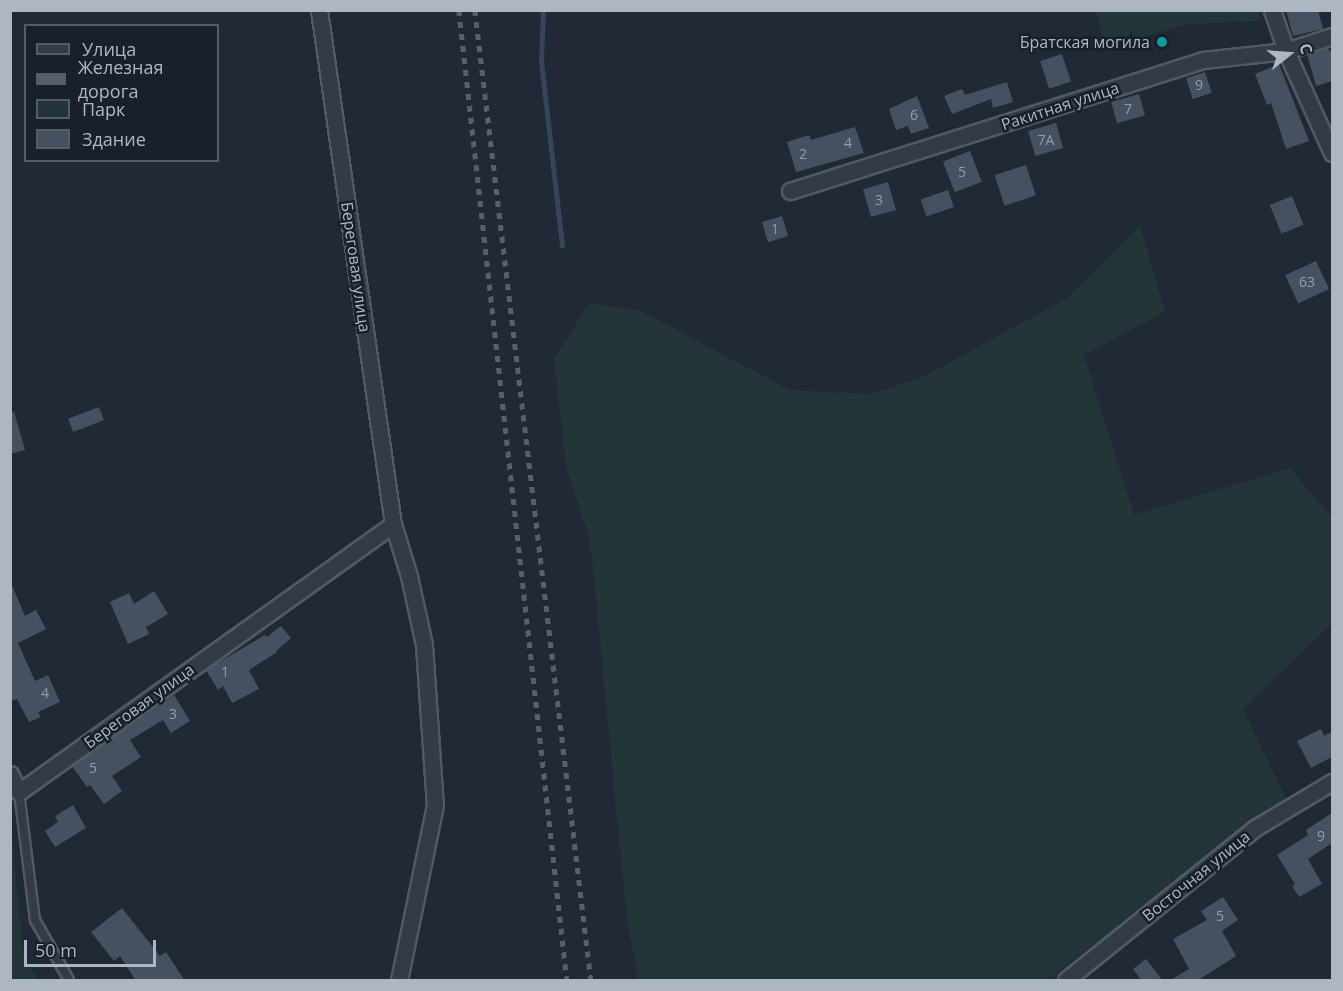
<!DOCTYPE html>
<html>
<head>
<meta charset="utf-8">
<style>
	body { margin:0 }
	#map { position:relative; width:1343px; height:991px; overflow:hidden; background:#202935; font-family:"Open Sans",sans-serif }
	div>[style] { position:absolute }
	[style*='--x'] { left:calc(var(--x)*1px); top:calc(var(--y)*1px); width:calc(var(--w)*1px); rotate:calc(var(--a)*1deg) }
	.green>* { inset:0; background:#233637 }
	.stream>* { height:5px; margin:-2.5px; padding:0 2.5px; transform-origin:2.5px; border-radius:2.5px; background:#35455c }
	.building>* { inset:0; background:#47505f; transform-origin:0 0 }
	.roads { filter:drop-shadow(2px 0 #515964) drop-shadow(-2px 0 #515964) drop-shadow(0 2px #515964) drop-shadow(0 -2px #515964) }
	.lane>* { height:8px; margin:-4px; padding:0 4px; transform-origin:4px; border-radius:4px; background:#343b46 }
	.street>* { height:15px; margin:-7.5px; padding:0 7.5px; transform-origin:7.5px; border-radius:7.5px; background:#343b46 }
	.rail>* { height:4.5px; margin-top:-2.25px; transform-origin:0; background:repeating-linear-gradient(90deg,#565f6d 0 6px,transparent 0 12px) }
	.dots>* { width:16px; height:16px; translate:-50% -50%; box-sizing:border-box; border:3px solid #19202a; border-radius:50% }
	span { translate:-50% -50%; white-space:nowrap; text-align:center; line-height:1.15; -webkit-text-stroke:5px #19202a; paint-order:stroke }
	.number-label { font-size:14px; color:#949caa }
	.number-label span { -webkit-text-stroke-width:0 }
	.poi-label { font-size:16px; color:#aeb6c3 }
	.right { translate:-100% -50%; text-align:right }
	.street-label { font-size:16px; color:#aeb6c3 }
	.frame { position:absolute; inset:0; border:12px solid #aeb6c3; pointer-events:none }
	.legend { position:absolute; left:24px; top:24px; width:195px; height:138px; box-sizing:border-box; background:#19202a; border:2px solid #555c67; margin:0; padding:8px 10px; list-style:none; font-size:18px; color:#aeb6c3 }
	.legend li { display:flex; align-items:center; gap:12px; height:30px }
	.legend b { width:30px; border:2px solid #555c67 }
	.north { position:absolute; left:1259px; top:24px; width:60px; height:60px; -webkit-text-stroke:4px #19202a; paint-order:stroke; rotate:73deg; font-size:16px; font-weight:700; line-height:24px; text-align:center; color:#aeb6c3 }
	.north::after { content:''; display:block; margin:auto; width:21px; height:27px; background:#aeb6c3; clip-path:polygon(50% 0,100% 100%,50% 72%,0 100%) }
	.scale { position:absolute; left:24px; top:940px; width:132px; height:27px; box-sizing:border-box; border:3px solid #aeb6c3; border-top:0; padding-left:8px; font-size:18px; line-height:21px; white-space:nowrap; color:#aeb6c3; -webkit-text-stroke:4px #19202a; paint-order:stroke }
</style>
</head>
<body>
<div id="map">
	<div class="green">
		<i style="clip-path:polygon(1096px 11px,1257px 11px,1261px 21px,1187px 24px,1106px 48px)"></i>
		<i style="clip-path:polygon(1140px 225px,1165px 312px,1084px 355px,1134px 515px,1290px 468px,1332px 517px,1332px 624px,1243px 709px,1287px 800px,1047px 980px,638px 980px,626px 912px,592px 558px,587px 531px,566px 467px,554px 359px,589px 303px,641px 311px,790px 390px,872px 394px,925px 376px,1069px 297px)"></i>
		<i style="clip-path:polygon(11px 827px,24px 961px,40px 980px,11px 980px)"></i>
	</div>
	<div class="stream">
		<i style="--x:543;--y:10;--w:51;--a:92.2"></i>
		<i style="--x:541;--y:61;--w:186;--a:83.5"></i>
	</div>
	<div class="building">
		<i style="clip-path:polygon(1286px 10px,1318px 10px,1323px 29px,1293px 36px)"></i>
		<i style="clip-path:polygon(1328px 48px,1329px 51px,1332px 50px,1332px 81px,1316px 86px,1307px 54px)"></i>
		<i style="left:1062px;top:54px;width:29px;height:23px;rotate:72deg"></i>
		<i style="clip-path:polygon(1279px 64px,1309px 141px,1286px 149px,1271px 103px,1267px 105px,1255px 74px)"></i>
		<i style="left:1205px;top:72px;width:22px;height:20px;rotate:72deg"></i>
		<i style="clip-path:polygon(1007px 82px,1013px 102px,993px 108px,991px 99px,952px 114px,944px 96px,962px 89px,965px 95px)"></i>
		<i style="left:1139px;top:94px;width:22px;height:29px;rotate:74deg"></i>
		<i style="clip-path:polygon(917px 96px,929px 128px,911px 134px,908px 126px,896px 130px,889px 109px)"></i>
		<i style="left:1056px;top:123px;width:26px;height:29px;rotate:74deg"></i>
		<i style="clip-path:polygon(855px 127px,864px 153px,796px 172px,787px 142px,809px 135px,811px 140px)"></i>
		<i style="left:970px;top:151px;width:33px;height:29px;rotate:69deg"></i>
		<i style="left:1026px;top:165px;width:32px;height:33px;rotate:72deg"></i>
		<i style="left:888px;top:182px;width:29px;height:26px;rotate:74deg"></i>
		<i style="left:948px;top:190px;width:18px;height:29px;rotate:71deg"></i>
		<i style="left:1292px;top:196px;width:31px;height:24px;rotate:68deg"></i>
		<i style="left:782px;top:216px;width:21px;height:21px;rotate:73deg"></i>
		<i style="left:1316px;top:261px;width:31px;height:34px;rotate:65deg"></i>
		<i style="left:99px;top:407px;width:14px;height:33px;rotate:69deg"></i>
		<i style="clip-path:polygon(14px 412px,25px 450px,10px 454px,10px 413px)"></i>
		<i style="clip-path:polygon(10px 581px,25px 616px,36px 610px,46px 629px,18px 643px,35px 681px,48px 675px,60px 702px,38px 712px,41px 717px,29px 722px,17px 699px,10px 701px)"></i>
		<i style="clip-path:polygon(154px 591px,168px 614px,146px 627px,149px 634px,128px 644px,110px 602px,129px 593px,134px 604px)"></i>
		<i style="clip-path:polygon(281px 626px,291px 638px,276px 651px,277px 652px,249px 670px,259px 689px,232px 703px,223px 686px,218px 690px,206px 670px,265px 635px,267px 637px)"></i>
		<i style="clip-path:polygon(174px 695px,190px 721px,171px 733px,163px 720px,130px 740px,141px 757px,112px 776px,122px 791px,104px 804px,90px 785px,87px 787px,72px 766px)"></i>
		<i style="clip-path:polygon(1321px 729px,1324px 736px,1332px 732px,1332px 757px,1311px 768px,1297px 741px)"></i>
		<i style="clip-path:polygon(73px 805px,86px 828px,55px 847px,45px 831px,58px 822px,55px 816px)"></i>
		<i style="clip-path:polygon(1332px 813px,1332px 843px,1308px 859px,1322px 884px,1299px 897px,1292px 886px,1295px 884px,1277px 855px,1308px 835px,1306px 830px)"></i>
		<i style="clip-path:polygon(1223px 897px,1238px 920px,1222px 931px,1236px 956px,1197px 981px,1169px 981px,1189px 969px,1173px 939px,1207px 920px,1201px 911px)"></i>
		<i style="clip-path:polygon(122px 908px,160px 956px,166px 952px,185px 981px,136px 981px,120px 956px,114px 961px,91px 932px)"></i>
		<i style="clip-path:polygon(1146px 959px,1163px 981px,1142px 981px,1133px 969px)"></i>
	</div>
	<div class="roads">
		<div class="lane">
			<i style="--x:19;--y:792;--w:129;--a:82.9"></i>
			<i style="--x:35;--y:920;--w:69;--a:60.5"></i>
		</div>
		<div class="street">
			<i style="--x:319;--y:10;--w:519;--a:81.81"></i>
			<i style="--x:393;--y:524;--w:54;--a:72.9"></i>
			<i style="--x:409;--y:576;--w:71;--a:77.7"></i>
			<i style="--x:424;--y:645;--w:160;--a:86.1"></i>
			<i style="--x:435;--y:805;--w:179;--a:101.6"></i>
			<i style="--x:1272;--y:10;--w:43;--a:71.1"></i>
			<i style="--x:1286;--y:51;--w:112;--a:65.7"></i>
			<i style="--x:790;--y:191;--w:433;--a:-17.6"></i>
			<i style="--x:1203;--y:60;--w:83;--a:-6.2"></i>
			<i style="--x:1286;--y:51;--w:48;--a:-18.1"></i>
			<i style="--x:10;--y:774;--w:20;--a:63"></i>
			<i style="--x:19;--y:792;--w:460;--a:-35.6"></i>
			<i style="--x:1066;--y:980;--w:243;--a:-38.8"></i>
			<i style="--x:1255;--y:828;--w:90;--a:-30.9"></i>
		</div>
	</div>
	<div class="rail">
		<i style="--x:459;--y:10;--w:976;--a:83.65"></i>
		<i style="--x:475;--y:10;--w:977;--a:83.18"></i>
	</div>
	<div class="dots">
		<i style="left:1162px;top:42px;background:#0f9aa8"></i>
	</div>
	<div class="number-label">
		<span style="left:1199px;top:85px">9</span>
		<span style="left:1128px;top:109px">7</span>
		<span style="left:914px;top:115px">6</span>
		<span style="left:1046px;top:140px">7А</span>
		<span style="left:848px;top:143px">4</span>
		<span style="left:803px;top:154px">2</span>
		<span style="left:962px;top:172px">5</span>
		<span style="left:879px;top:200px">3</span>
		<span style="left:775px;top:229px">1</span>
		<span style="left:1307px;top:282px">63</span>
		<span style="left:225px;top:672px">1</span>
		<span style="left:45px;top:693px">4</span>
		<span style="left:173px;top:714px">3</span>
		<span style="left:93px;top:768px">5</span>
		<span style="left:1321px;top:836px">9</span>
		<span style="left:1220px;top:916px">5</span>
	</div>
	<div class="poi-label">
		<span class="right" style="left:1150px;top:42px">Братская могила</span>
	</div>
	<div class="street-label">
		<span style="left:1060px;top:106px;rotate:-18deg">Ракитная улица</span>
		<span style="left:356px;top:267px;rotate:82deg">Береговая улица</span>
		<span style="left:139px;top:706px;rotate:-36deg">Береговая улица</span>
		<span style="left:1196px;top:876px;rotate:-39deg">Восточная улица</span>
	</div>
	<div class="frame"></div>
	<ul class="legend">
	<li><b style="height:8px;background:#343b46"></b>Улица</li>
	<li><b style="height:8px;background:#565f6d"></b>Железная дорога</li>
	<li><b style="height:16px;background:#233637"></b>Парк</li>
	<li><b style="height:16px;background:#47505f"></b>Здание</li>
	</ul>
	<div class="north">С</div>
	<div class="scale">50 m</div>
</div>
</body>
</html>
